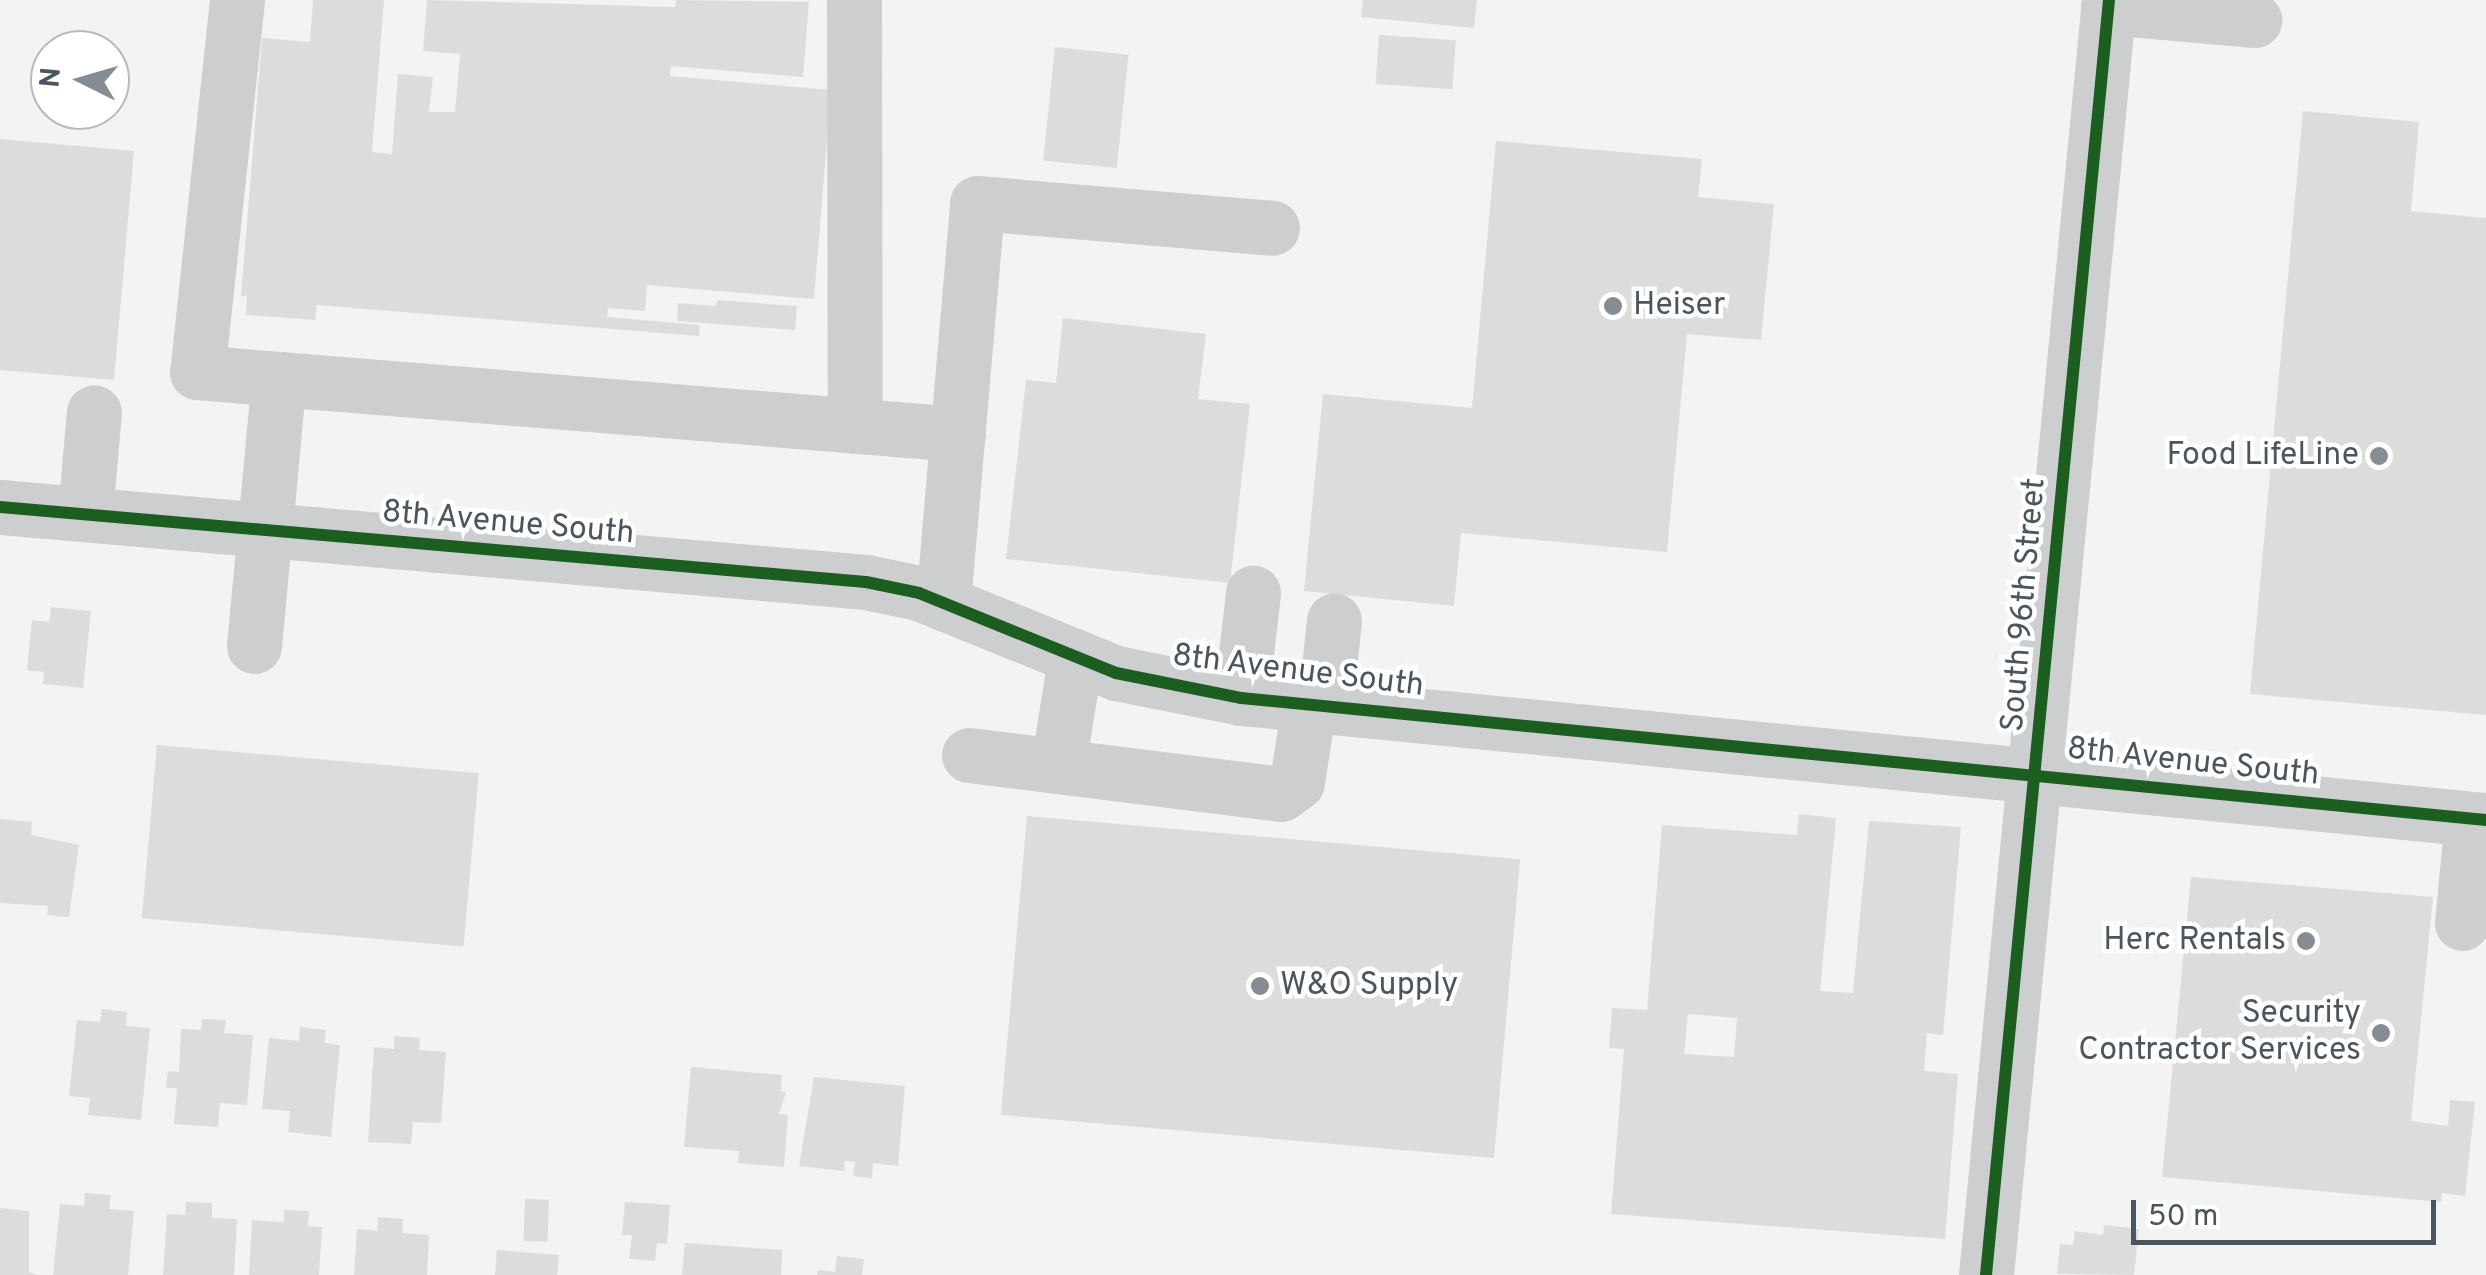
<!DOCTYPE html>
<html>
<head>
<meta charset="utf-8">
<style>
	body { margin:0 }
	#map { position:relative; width:2486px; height:1275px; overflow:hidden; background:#f3f3f3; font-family:Overpass,sans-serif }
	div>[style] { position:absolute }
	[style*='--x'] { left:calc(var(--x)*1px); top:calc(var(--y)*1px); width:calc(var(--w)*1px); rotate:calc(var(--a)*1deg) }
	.building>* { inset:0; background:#dcdcdd; transform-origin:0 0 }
	.minor>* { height:55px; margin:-27.5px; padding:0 27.5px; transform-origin:27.5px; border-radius:27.5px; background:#cdced0 }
	.cycleway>* { height:12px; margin:-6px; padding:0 6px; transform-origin:6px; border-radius:6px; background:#1b5e20 }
	.dots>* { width:28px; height:28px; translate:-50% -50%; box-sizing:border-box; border:5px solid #fff; border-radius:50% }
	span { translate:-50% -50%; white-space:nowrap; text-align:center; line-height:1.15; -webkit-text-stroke:9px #fff; paint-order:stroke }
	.poi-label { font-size:32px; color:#4a555e }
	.left { translate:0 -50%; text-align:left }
	.right { translate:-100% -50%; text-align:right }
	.street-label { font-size:32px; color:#4a555e }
	.north { position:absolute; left:30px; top:30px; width:100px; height:100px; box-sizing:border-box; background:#fff; border:2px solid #b7bbbf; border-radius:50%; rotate:275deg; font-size:28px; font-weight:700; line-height:40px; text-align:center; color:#4a555e }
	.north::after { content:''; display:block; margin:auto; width:35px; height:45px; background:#858c92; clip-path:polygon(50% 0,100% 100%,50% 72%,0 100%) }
	.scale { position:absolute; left:2131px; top:1200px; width:305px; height:45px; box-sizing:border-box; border:5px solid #4a555e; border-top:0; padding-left:12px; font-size:30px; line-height:35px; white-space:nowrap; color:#4a555e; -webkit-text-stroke:8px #fff; paint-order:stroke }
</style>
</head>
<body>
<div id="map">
	<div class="building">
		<i style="clip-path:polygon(313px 0,384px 0,372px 152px,392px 154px,398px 74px,433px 77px,429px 112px,455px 112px,460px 54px,423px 51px,427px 0,675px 7px,676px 0,809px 2px,803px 77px,671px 66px,670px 76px,831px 90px,814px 299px,647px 285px,645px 311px,608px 308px,607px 317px,700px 325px,699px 336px,317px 305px,315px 320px,246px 315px,247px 296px,241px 296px,262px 38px,310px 42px)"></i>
		<i style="clip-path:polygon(1363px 0,1477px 0,1474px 28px,1361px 17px)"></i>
		<i style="left:1379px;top:35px;width:77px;height:49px;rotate:4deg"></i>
		<i style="left:1055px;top:47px;width:74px;height:114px;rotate:6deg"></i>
		<i style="clip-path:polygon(2303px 111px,2419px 122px,2411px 211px,2486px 218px,2486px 715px,2250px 694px)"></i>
		<i style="clip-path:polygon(0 139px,134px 151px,114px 380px,0 370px)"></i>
		<i style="clip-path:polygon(1496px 141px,1702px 159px,1698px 197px,1774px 204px,1761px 340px,1687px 334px,1667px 552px,1461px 533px,1454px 606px,1304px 591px,1323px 394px,1472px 408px)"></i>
		<i style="clip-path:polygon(717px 300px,797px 306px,795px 330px,677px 321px,678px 303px,716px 306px)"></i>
		<i style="clip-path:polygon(1063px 318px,1206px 334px,1198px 399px,1250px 404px,1230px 583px,1006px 559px,1026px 380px,1056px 383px)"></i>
		<i style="clip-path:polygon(51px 607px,91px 611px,83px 688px,43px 684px,44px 672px,27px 670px,32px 620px,49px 622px)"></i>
		<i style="left:157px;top:745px;width:323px;height:174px;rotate:5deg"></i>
		<i style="clip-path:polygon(evenodd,1799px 814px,1836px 818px,1820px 991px,1853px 993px,1869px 821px,1961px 827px,1943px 1035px,1927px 1033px,1924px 1071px,1958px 1074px,1945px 1239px,1611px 1214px,1624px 1049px,1609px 1048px,1612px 1008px,1647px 1010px,1662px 825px,1797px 835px,1799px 814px,1688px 1014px,1737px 1018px,1734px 1057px,1684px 1054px,1688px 1014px)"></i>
		<i style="left:1027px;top:816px;width:495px;height:300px;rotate:5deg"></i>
		<i style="clip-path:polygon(0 819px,32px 822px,31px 835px,79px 845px,69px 917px,47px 915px,48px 906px,0 903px)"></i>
		<i style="clip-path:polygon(2191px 877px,2433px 897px,2411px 1121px,2448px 1126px,2450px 1100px,2475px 1102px,2465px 1196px,2442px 1193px,2441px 1202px,2162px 1177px)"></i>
		<i style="clip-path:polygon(102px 1009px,127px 1012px,126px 1026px,150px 1028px,141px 1120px,88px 1115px,90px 1098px,69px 1096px,77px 1020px,100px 1022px)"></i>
		<i style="clip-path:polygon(202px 1019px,226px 1020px,224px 1033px,253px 1035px,247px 1105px,220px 1103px,218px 1127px,174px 1124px,177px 1088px,166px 1088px,168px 1071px,179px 1072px,181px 1029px,201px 1030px)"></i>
		<i style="clip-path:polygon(300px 1027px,326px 1030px,324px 1043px,340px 1045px,331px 1137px,288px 1132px,290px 1111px,262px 1109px,269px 1038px,299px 1041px)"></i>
		<i style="clip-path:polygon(394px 1036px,420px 1038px,419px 1050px,446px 1052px,441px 1123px,413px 1122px,411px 1144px,368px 1142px,374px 1047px,394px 1049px)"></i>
		<i style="clip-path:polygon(691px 1067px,782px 1075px,781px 1091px,786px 1092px,779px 1114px,788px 1115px,784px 1167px,738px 1163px,739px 1151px,684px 1147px)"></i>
		<i style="clip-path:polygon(814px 1077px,905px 1086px,898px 1166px,873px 1163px,872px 1178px,853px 1176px,855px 1162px,845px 1161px,844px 1171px,799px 1166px)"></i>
		<i style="clip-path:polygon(85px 1193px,111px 1195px,109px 1209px,134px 1211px,128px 1275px,53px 1275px,60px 1204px,84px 1206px)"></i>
		<i style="left:525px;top:1199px;width:24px;height:42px;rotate:2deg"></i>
		<i style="clip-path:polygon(186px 1202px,212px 1203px,212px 1218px,237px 1219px,234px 1275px,163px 1275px,167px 1214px,185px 1215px)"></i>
		<i style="clip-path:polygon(625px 1202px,670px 1205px,667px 1244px,657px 1243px,655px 1261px,629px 1259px,632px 1235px,622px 1235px)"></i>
		<i style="clip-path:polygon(0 1208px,29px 1211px,29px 1272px,37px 1275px,0 1275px)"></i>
		<i style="clip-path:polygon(284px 1210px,309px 1211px,308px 1226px,322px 1227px,319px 1275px,249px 1275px,252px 1220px,284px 1222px)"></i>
		<i style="clip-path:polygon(378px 1217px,403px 1219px,402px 1233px,429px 1235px,427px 1275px,354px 1275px,357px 1229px,377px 1231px)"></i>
		<i style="clip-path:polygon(2104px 1225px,2139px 1229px,2134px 1275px,2057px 1274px,2060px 1244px,2073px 1245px,2075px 1231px,2103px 1235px)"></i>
		<i style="clip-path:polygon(685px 1243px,782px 1250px,781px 1275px,682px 1275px)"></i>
		<i style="clip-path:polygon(497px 1250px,559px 1255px,557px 1275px,495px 1275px)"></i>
		<i style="clip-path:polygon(837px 1256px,864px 1259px,862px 1275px,817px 1275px,818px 1270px,835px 1272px)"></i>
	</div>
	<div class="minor">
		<i style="--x:237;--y:0;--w:374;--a:96.1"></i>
		<i style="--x:197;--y:372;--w:82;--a:4.9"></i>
		<i style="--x:854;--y:0;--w:426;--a:89.9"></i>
		<i style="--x:2108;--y:7;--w:147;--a:5.1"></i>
		<i style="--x:0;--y:507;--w:869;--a:4.95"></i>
		<i style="--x:866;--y:582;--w:54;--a:11.7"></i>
		<i style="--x:919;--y:593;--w:213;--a:22.1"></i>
		<i style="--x:1116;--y:673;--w:127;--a:11.3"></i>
		<i style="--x:1241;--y:698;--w:1251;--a:5.6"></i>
		<i style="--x:85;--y:514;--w:102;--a:-85"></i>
		<i style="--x:943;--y:603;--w:401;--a:-85.1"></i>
		<i style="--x:977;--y:203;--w:296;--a:4.8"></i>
		<i style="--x:254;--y:646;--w:268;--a:-84.7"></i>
		<i style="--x:279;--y:379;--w:681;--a:4.63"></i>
		<i style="--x:1241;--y:698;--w:106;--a:-83.5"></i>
		<i style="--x:1325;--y:706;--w:86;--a:-84"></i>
		<i style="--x:969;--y:755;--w:314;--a:7.1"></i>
		<i style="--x:1281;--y:794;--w:20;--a:-37"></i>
		<i style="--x:1297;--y:782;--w:79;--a:-81.3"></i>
		<i style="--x:1058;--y:766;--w:108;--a:-81"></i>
		<i style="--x:2462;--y:923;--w:104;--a:-84.5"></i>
		<i style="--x:1986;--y:1275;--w:1281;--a:-84.49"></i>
	</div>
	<div class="cycleway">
		<i style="--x:0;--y:507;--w:869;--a:4.95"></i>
		<i style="--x:866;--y:582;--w:54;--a:11.7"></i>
		<i style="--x:919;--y:593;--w:213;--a:22.1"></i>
		<i style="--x:1116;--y:673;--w:127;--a:11.3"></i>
		<i style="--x:1241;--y:698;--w:1251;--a:5.6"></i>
		<i style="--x:1986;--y:1275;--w:1281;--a:-84.49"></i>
	</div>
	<div class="dots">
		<i style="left:1613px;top:306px;background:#858c92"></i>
		<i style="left:2379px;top:456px;background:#858c92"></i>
		<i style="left:2306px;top:941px;background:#858c92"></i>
		<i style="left:1260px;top:986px;background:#858c92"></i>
		<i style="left:2381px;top:1033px;background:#858c92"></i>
	</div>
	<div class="poi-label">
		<span class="left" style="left:1633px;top:306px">Heiser</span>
		<span class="right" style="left:2359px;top:456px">Food LifeLine</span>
		<span class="right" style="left:2286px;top:941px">Herc Rentals</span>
		<span class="left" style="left:1280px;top:986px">W&amp;O Supply</span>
		<span class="right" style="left:2361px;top:1033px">Security<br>Contractor Services</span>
	</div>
	<div class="street-label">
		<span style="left:508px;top:524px;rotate:5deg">8th Avenue South</span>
		<span style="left:2025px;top:605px;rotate:-85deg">South 96th Street</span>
		<span style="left:1298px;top:672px;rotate:7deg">8th Avenue South</span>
		<span style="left:2193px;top:763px;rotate:6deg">8th Avenue South</span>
	</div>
	<div class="north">N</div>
	<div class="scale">50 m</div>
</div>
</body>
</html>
